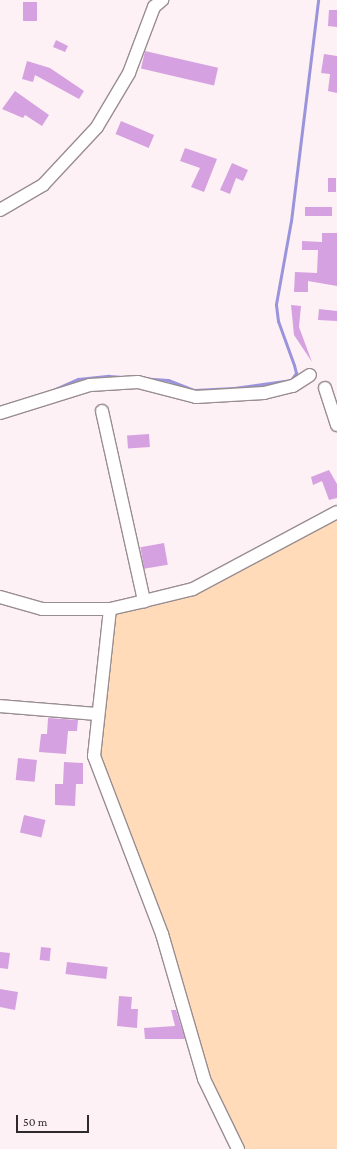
<!DOCTYPE html>
<html>
<head>
<meta charset="utf-8">
<style>
	body { margin:0 }
	#map { position:relative; width:337px; height:1149px; overflow:hidden; background:#fef1f5; font-family:"Crimson Pro",serif }
	div>[style] { position:absolute }
	[style*='--x'] { left:calc(var(--x)*1px); top:calc(var(--y)*1px); width:calc(var(--w)*1px); rotate:calc(var(--a)*1deg) }
	.green>* { inset:0; background:#ffdbba }
	.stream>* { height:3px; margin:-1.5px; padding:0 1.5px; transform-origin:1.5px; border-radius:1.5px; background:#9a94dd }
	.building>* { inset:0; background:#d6a1e0; transform-origin:0 0 }
	.roads { filter:drop-shadow(1px 0 #998d91) drop-shadow(-1px 0 #998d91) drop-shadow(0 1px #998d91) drop-shadow(0 -1px #998d91) }
	.minor>* { height:12px; margin:-6px; padding:0 6px; transform-origin:6px; border-radius:6px; background:#fff }
	span { translate:-50% -50%; white-space:nowrap; text-align:center; line-height:1.15; -webkit-text-stroke:3px #fef1f5; paint-order:stroke }
	.scale { position:absolute; left:16px; top:1115px; width:73px; height:18px; box-sizing:border-box; border:2px solid #2e292a; border-top:0; padding-left:5px; font-size:12px; line-height:14px; white-space:nowrap; color:#2e292a; -webkit-text-stroke:3px #fef1f5; paint-order:stroke }
</style>
</head>
<body>
<div id="map">
	<div class="green">
		<i style="clip-path:polygon(337px 512px,337px 1149px,238px 1149px,214px 1101px,162px 934px,94px 756px,110px 609px,193px 589px)"></i>
	</div>
	<div class="stream">
		<i style="--x:46;--y:393;--w:35;--a:-24"></i>
		<i style="--x:78;--y:379;--w:31;--a:-6"></i>
		<i style="--x:109;--y:376;--w:59;--a:3.9"></i>
		<i style="--x:168;--y:380;--w:28;--a:21"></i>
		<i style="--x:194;--y:390;--w:40;--a:-2.9"></i>
		<i style="--x:234;--y:388;--w:58;--a:-8"></i>
		<i style="--x:291;--y:380;--w:9;--a:-54"></i>
		<i style="--x:296;--y:373;--w:8;--a:-104"></i>
		<i style="--x:294;--y:365;--w:47;--a:-110"></i>
		<i style="--x:278;--y:321;--w:17;--a:-97"></i>
		<i style="--x:276;--y:304;--w:84;--a:-79.8"></i>
		<i style="--x:291;--y:221;--w:223;--a:-83"></i>
	</div>
	<div class="building">
		<i style="left:23px;top:2px;width:14px;height:19px"></i>
		<i style="clip-path:polygon(329px 10px,337px 10px,337px 27px,328px 26px)"></i>
		<i style="clip-path:polygon(56px 40px,68px 46px,65px 52px,53px 47px)"></i>
		<i style="left:145px;top:51px;width:75px;height:18px;rotate:13deg"></i>
		<i style="clip-path:polygon(324px 54px,337px 56px,337px 93px,328px 91px,330px 74px,321px 73px)"></i>
		<i style="clip-path:polygon(27px 61px,50px 68px,84px 91px,79px 99px,35px 75px,33px 82px,22px 79px)"></i>
		<i style="clip-path:polygon(15px 91px,49px 115px,42px 126px,25px 115px,23px 118px,2px 109px)"></i>
		<i style="left:121px;top:121px;width:36px;height:14px;rotate:23deg"></i>
		<i style="clip-path:polygon(185px 148px,217px 159px,204px 192px,191px 187px,200px 168px,180px 161px)"></i>
		<i style="clip-path:polygon(232px 163px,248px 170px,243px 181px,236px 178px,230px 194px,220px 190px)"></i>
		<i style="left:328px;top:178px;width:8px;height:14px"></i>
		<i style="left:332px;top:207px;width:9px;height:27px;rotate:90deg"></i>
		<i style="clip-path:polygon(322px 233px,337px 233px,337px 286px,308px 281px,308px 292px,294px 292px,295px 272px,317px 273px,318px 250px,302px 250px,302px 241px,322px 242px)"></i>
		<i style="clip-path:polygon(291px 305px,301px 306px,299px 327px,312px 362px,294px 335px)"></i>
		<i style="clip-path:polygon(319px 309px,337px 311px,337px 321px,318px 320px)"></i>
		<i style="left:149px;top:434px;width:13px;height:22px;rotate:86deg"></i>
		<i style="clip-path:polygon(329px 470px,337px 484px,337px 498px,329px 500px,322px 481px,313px 485px,311px 477px)"></i>
		<i style="left:164px;top:543px;width:22px;height:24px;rotate:80deg"></i>
		<i style="clip-path:polygon(48px 718px,78px 720px,77px 731px,68px 731px,66px 754px,39px 752px,41px 734px,47px 734px)"></i>
		<i style="left:18px;top:758px;width:19px;height:22px;rotate:6deg"></i>
		<i style="clip-path:polygon(64px 762px,83px 763px,83px 784px,76px 784px,75px 806px,55px 805px,55px 784px,63px 784px)"></i>
		<i style="left:24px;top:815px;width:22px;height:18px;rotate:13deg"></i>
		<i style="left:41px;top:947px;width:10px;height:13px;rotate:6deg"></i>
		<i style="clip-path:polygon(0 952px,10px 953px,8px 969px,0 968px)"></i>
		<i style="left:67px;top:962px;width:41px;height:12px;rotate:7deg"></i>
		<i style="clip-path:polygon(0 989px,18px 992px,15px 1010px,0 1007px)"></i>
		<i style="clip-path:polygon(119px 996px,132px 997px,131px 1009px,138px 1009px,137px 1028px,117px 1026px)"></i>
		<i style="clip-path:polygon(171px 1010px,176px 1010px,185px 1039px,145px 1039px,144px 1028px,175px 1026px)"></i>
	</div>
	<div class="roads">
		<div class="minor">
			<i style="--x:0;--y:210;--w:50;--a:-30.2"></i>
			<i style="--x:43;--y:185;--w:79;--a:-47"></i>
			<i style="--x:97;--y:127;--w:63;--a:-59.3"></i>
			<i style="--x:129;--y:73;--w:71;--a:-69.3"></i>
			<i style="--x:154;--y:7;--w:11;--a:-41"></i>
			<i style="--x:325;--y:388;--w:39;--a:72"></i>
			<i style="--x:102;--y:411;--w:195;--a:77.5"></i>
			<i style="--x:0;--y:413;--w:94;--a:-17.3"></i>
			<i style="--x:90;--y:385;--w:48;--a:-3.6"></i>
			<i style="--x:138;--y:382;--w:60;--a:14.5"></i>
			<i style="--x:196;--y:397;--w:68;--a:-3.4"></i>
			<i style="--x:264;--y:393;--w:30;--a:-14"></i>
			<i style="--x:293;--y:386;--w:20;--a:-33"></i>
			<i style="--x:0;--y:597;--w:44;--a:15.9"></i>
			<i style="--x:42;--y:609;--w:68;--a:0"></i>
			<i style="--x:110;--y:609;--w:35;--a:-13"></i>
			<i style="--x:144;--y:601;--w:50;--a:-13.8"></i>
			<i style="--x:193;--y:589;--w:163;--a:-28.1"></i>
			<i style="--x:110;--y:609;--w:148;--a:96.2"></i>
			<i style="--x:94;--y:756;--w:191;--a:69.1"></i>
			<i style="--x:162;--y:934;--w:151;--a:73.8"></i>
			<i style="--x:204;--y:1079;--w:78;--a:64.1"></i>
			<i style="--x:0;--y:706;--w:97;--a:4.7"></i>
		</div>
	</div>
	<div class="scale">50 m</div>
</div>
</body>
</html>
